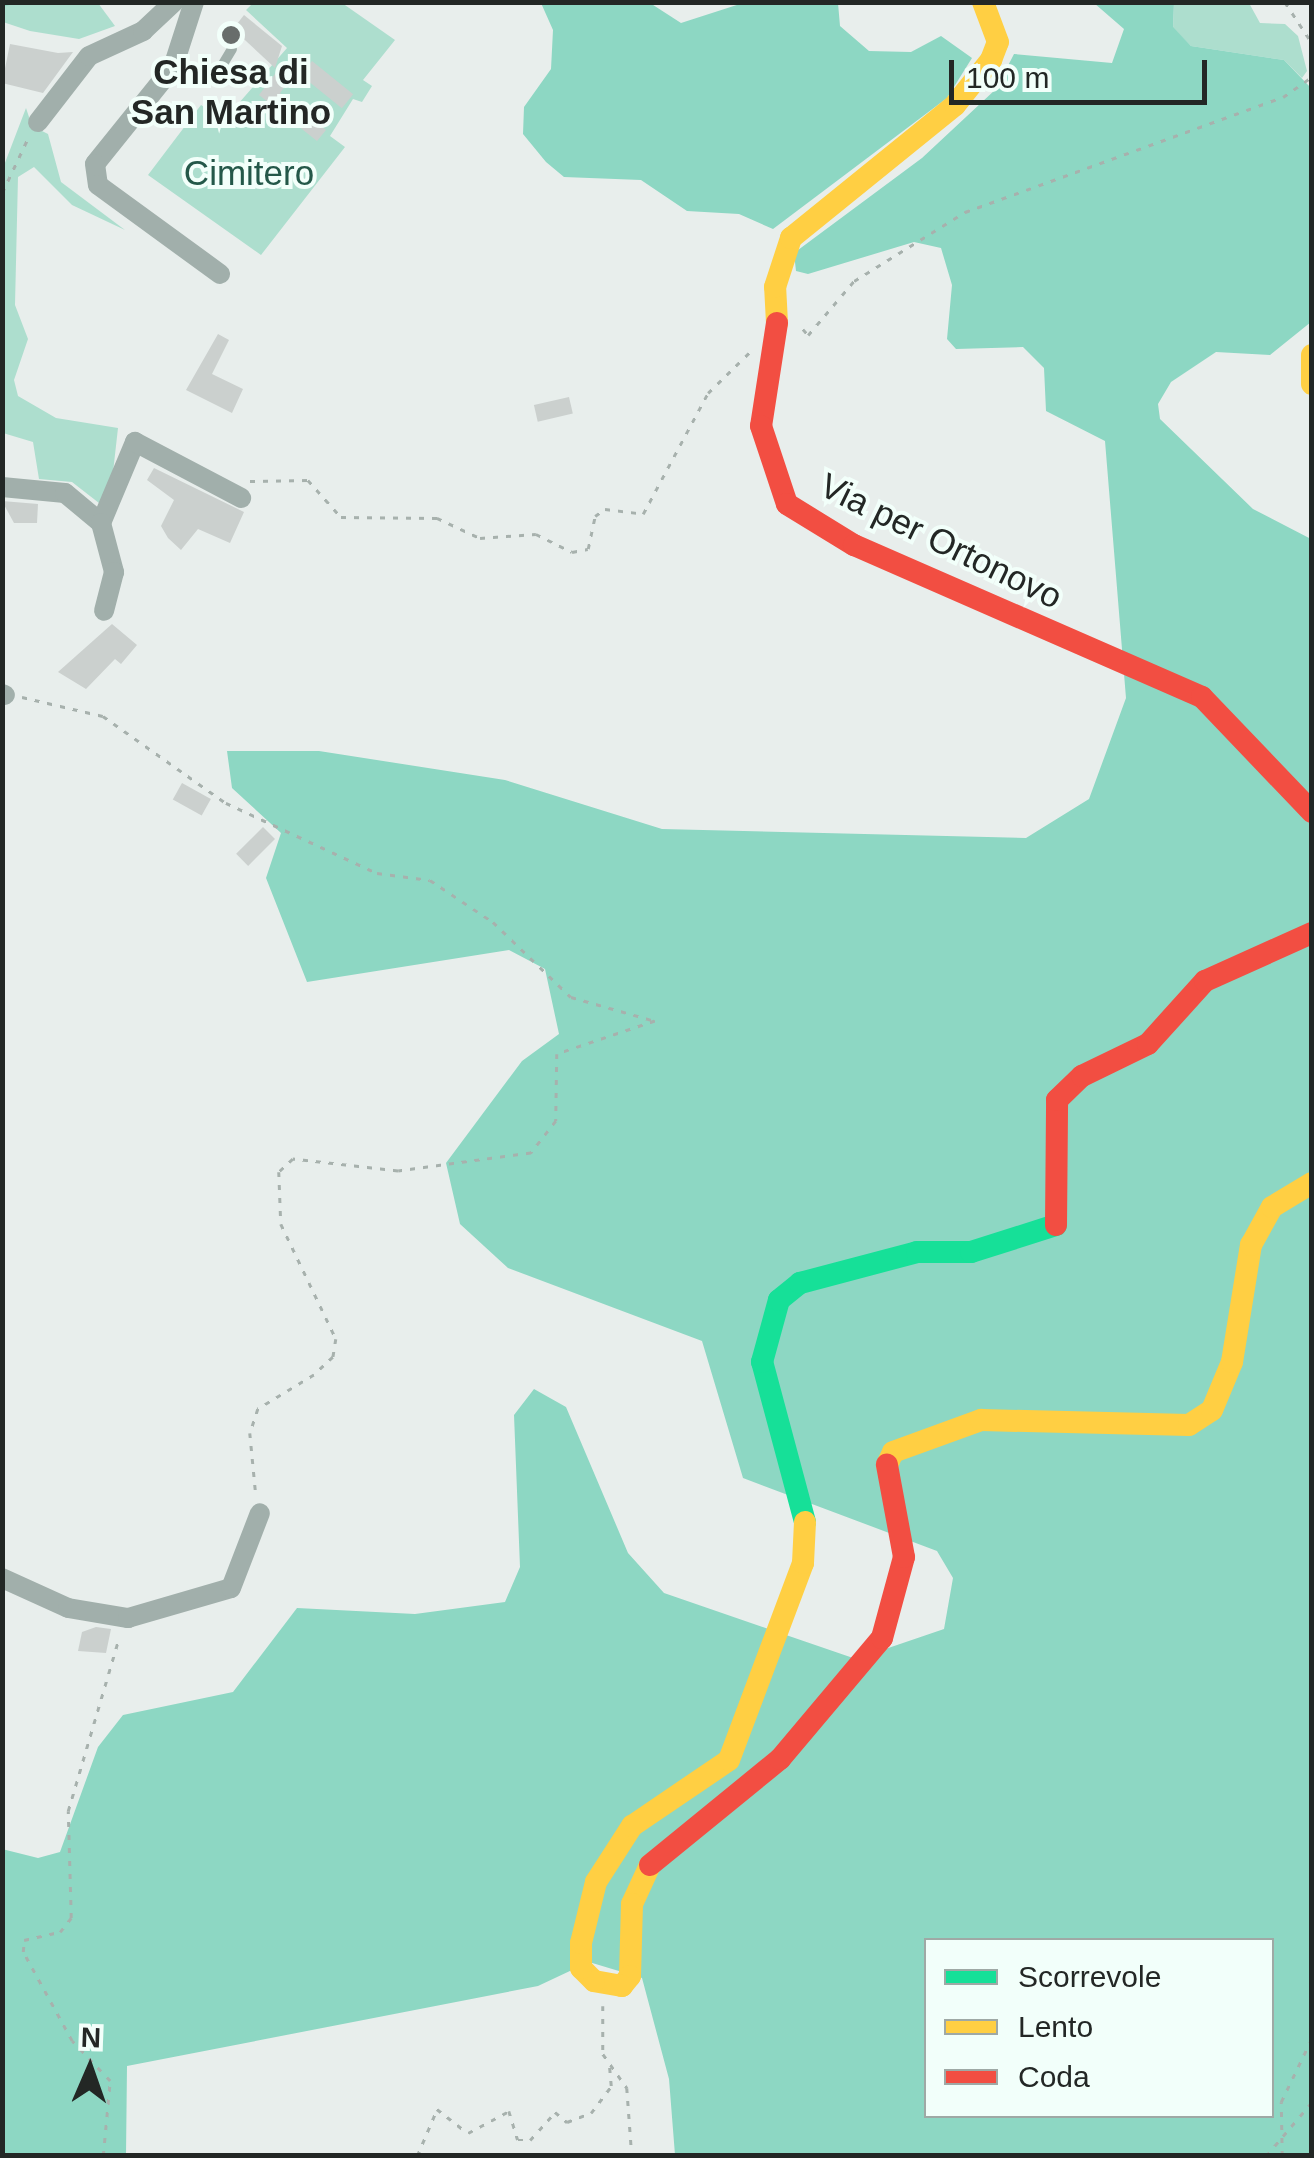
<!DOCTYPE html>
<html>
<head>
<meta charset="utf-8">
<style>
	body { margin:0 }
	#map { position:relative; width:1314px; height:2158px; overflow:hidden; background:#e8eeec; font-family:Arial,sans-serif }
	div>[style] { position:absolute }
	[style*='--x'] { left:calc(var(--x)*1px); top:calc(var(--y)*1px); width:calc(var(--w)*1px); rotate:calc(var(--a)*1deg) }
	.green>* { inset:0; background:#addece }
	.forest>* { inset:0; background:#8dd7c3 }
	.stream>* { height:5px; margin:-2.5px; padding:0 2.5px; transform-origin:2.5px; border-radius:2.5px; background:#79d3bb }
	.building>* { inset:0; background:#cbd0ce; transform-origin:0 0 }
	.path>* { height:2.5px; margin-top:-1.25px; transform-origin:0; background:repeating-linear-gradient(90deg,#a7b1ad 0 5px,transparent 0 13px) }
	.lane>* { height:10px; margin:-5px; padding:0 5px; transform-origin:5px; border-radius:5px; background:#a1afab }
	.street>* { height:20px; margin:-10px; padding:0 10px; transform-origin:10px; border-radius:10px; background:#a1afab }
	.fast>* { height:22px; margin:-11px; padding:0 11px; transform-origin:11px; border-radius:11px; background:#16e098 }
	.slow>* { height:22px; margin:-11px; padding:0 11px; transform-origin:11px; border-radius:11px; background:#ffcf43 }
	.jam>* { height:22px; margin:-11px; padding:0 11px; transform-origin:11px; border-radius:11px; background:#f24e42 }
	.dots>* { width:28px; height:28px; translate:-50% -50%; box-sizing:border-box; border:5px solid #f2fffa; border-radius:50% }
	span { translate:-50% -50%; white-space:nowrap; text-align:center; line-height:1.15; -webkit-text-stroke:8px #f2fffa; paint-order:stroke }
	.poi-label { font-size:35px; color:#232725; font-weight:700 }
	.park-label { font-size:35px; color:#245849 }
	.street-label { font-size:35px; color:#232725 }
	.frame { position:absolute; inset:0; border:5px solid #232725; pointer-events:none }
	.legend { position:absolute; left:924px; top:1938px; width:350px; height:180px; box-sizing:border-box; background:#f2fffa; border:2px solid #9fa9a5; margin:0; padding:12px 18px; list-style:none; font-size:30px; color:#232725 }
	.legend li { display:flex; align-items:center; gap:20px; height:50px }
	.legend b { width:50px; border:2px solid #9fa9a5 }
	.north { position:absolute; left:40px; top:2018px; width:100px; height:100px; -webkit-text-stroke:8px #f2fffa; paint-order:stroke; rotate:2deg; font-size:28px; font-weight:700; line-height:40px; text-align:center; color:#232725 }
	.north::after { content:''; display:block; margin:auto; width:35px; height:45px; background:#232725; clip-path:polygon(50% 0,100% 100%,50% 72%,0 100%) }
	.scale { position:absolute; left:949px; top:60px; width:258px; height:45px; box-sizing:border-box; border:5px solid #232725; border-top:0; padding-left:12px; font-size:30px; line-height:35px; white-space:nowrap; color:#232725; -webkit-text-stroke:8px #f2fffa; paint-order:stroke }
</style>
</head>
<body>
<div id="map">
	<div class="green">
		<i style="clip-path:polygon(3px 2px,98px 3px,115px 26px,79px 39px,30px 31px,3px 22px)"></i>
		<i style="clip-path:polygon(253px 3px,342px 3px,395px 40px,363px 80px,372px 86px,362px 102px,353px 99px,330px 136px,345px 147px,261px 255px,148px 175px,201px 105px,224px 120px,287px 48px,246px 10px)"></i>
		<i style="clip-path:polygon(1174px 3px,1249px 3px,1260px 23px,1285px 24px,1298px 36px,1307px 71px,1302px 78px,1284px 60px,1191px 46px,1173px 28px)"></i>
		<i style="clip-path:polygon(26px 108px,32px 126px,48px 134px,61px 182px,125px 230px,72px 205px,34px 167px,18px 177px,15px 305px,28px 339px,14px 380px,18px 396px,56px 418px,118px 428px,110px 499px,99px 503px,72px 482px,39px 479px,33px 442px,3px 433px,3px 168px)"></i>
	</div>
	<div class="forest">
		<i style="clip-path:polygon(541px 3px,650px 3px,681px 23px,743px 3px,838px 3px,840px 26px,869px 51px,911px 52px,941px 36px,972px 58px,947px 98px,773px 229px,739px 214px,687px 211px,641px 180px,564px 177px,546px 162px,523px 134px,524px 107px,551px 69px,553px 30px)"></i>
		<i style="clip-path:polygon(evenodd,1094px 3px,1174px 3px,1173px 27px,1191px 46px,1284px 60px,1311px 88px,1311px 322px,1270px 355px,1216px 352px,1171px 382px,1158px 404px,1160px 419px,1253px 509px,1311px 539px,1311px 2155px,675px 2155px,669px 2079px,642px 1978px,589px 1962px,538px 1986px,127px 2066px,126px 2155px,3px 2155px,2px 1849px,38px 1858px,60px 1852px,98px 1747px,123px 1715px,233px 1692px,297px 1608px,415px 1614px,505px 1602px,520px 1567px,514px 1415px,534px 1389px,566px 1407px,628px 1553px,664px 1593px,856px 1659px,944px 1629px,953px 1578px,937px 1551px,743px 1478px,702px 1341px,508px 1268px,460px 1224px,446px 1163px,522px 1061px,559px 1034px,545px 969px,509px 950px,307px 982px,266px 878px,281px 833px,232px 788px,227px 751px,319px 751px,505px 780px,662px 829px,1026px 838px,1089px 799px,1126px 698px,1105px 441px,1046px 411px,1044px 368px,1023px 347px,956px 349px,947px 339px,952px 285px,941px 248px,914px 242px,808px 274px,796px 271px,794px 253px,922px 158px,996px 89px,1014px 54px,1112px 63px,1124px 29px,1094px 3px,926px 1940px,1272px 1940px,1272px 2116px,926px 2116px,926px 1940px)"></i>
	</div>
	<div class="stream">
		<i style="--x:2;--y:3;--w:7;--a:-8"></i>
	</div>
	<div class="building">
		<i style="clip-path:polygon(244px 15px,282px 46px,275px 68px,233px 29px)"></i>
		<i style="clip-path:polygon(10px 44px,58px 53px,73px 52px,43px 93px,2px 83px)"></i>
		<i style="left:312px;top:61px;width:53px;height:18px;rotate:39deg"></i>
		<i style="clip-path:polygon(281px 66px,293px 76px,280px 93px,326px 130px,317px 141px,259px 95px)"></i>
		<i style="clip-path:polygon(218px 334px,229px 340px,212px 374px,243px 389px,232px 413px,186px 390px)"></i>
		<i style="left:569px;top:397px;width:17px;height:36px;rotate:77deg"></i>
		<i style="clip-path:polygon(154px 468px,244px 512px,230px 543px,198px 529px,181px 550px,168px 538px,161px 526px,174px 500px,147px 480px)"></i>
		<i style="clip-path:polygon(2px 501px,38px 504px,37px 523px,14px 523px)"></i>
		<i style="clip-path:polygon(112px 624px,137px 645px,121px 664px,115px 659px,86px 689px,58px 672px)"></i>
		<i style="left:182px;top:783px;width:33px;height:19px;rotate:29deg"></i>
		<i style="left:263px;top:827px;width:17px;height:38px;rotate:45deg"></i>
		<i style="clip-path:polygon(96px 1627px,111px 1629px,106px 1653px,78px 1651px,82px 1632px)"></i>
	</div>
	<div class="path">
		<i style="--x:1285;--y:2;--w:49;--a:56.6"></i>
		<i style="--x:2;--y:193;--w:59;--a:-64.7"></i>
		<i style="--x:803;--y:329;--w:8;--a:50"></i>
		<i style="--x:808;--y:335;--w:71;--a:-49.6"></i>
		<i style="--x:854;--y:281;--w:131;--a:-31.9"></i>
		<i style="--x:965;--y:212;--w:338;--a:-19.9"></i>
		<i style="--x:1283;--y:97;--w:35;--a:-35"></i>
		<i style="--x:250;--y:481;--w:58;--a:-1"></i>
		<i style="--x:308;--y:480;--w:50;--a:48.3"></i>
		<i style="--x:341;--y:517;--w:96;--a:0.6"></i>
		<i style="--x:437;--y:518;--w:47;--a:24.9"></i>
		<i style="--x:480;--y:538;--w:56;--a:-4.1"></i>
		<i style="--x:536;--y:534;--w:40;--a:26.6"></i>
		<i style="--x:572;--y:552;--w:16;--a:-11"></i>
		<i style="--x:588;--y:549;--w:34;--a:-78"></i>
		<i style="--x:595;--y:516;--w:12;--a:-35"></i>
		<i style="--x:605;--y:509;--w:38;--a:7"></i>
		<i style="--x:643;--y:514;--w:137;--a:-61.8"></i>
		<i style="--x:708;--y:393;--w:64;--a:-44.4"></i>
		<i style="--x:22;--y:697;--w:83;--a:13.2"></i>
		<i style="--x:103;--y:716;--w:151;--a:35.3"></i>
		<i style="--x:226;--y:803;--w:166;--a:24.9"></i>
		<i style="--x:377;--y:873;--w:53;--a:7.5"></i>
		<i style="--x:430;--y:880;--w:76;--a:33.7"></i>
		<i style="--x:493;--y:922;--w:108;--a:43.9"></i>
		<i style="--x:571;--y:997;--w:87;--a:15.9"></i>
		<i style="--x:655;--y:1021;--w:103;--a:161.4"></i>
		<i style="--x:557;--y:1054;--w:67;--a:90.9"></i>
		<i style="--x:556;--y:1121;--w:41;--a:128"></i>
		<i style="--x:531;--y:1153;--w:134;--a:172.3"></i>
		<i style="--x:398;--y:1171;--w:106;--a:-173.5"></i>
		<i style="--x:293;--y:1159;--w:19;--a:137"></i>
		<i style="--x:279;--y:1172;--w:52;--a:87.8"></i>
		<i style="--x:281;--y:1224;--w:127;--a:64.4"></i>
		<i style="--x:336;--y:1339;--w:18;--a:99"></i>
		<i style="--x:333;--y:1357;--w:26;--a:137"></i>
		<i style="--x:314;--y:1375;--w:66;--a:148.7"></i>
		<i style="--x:258;--y:1409;--w:25;--a:108"></i>
		<i style="--x:250;--y:1433;--w:62;--a:84.5"></i>
		<i style="--x:603;--y:2006;--w:48;--a:90"></i>
		<i style="--x:603;--y:2054;--w:42;--a:54.8"></i>
		<i style="--x:627;--y:2088;--w:68;--a:85.8"></i>
		<i style="--x:103;--y:2156;--w:75;--a:-84.7"></i>
		<i style="--x:110;--y:2081;--w:55;--a:-133.5"></i>
		<i style="--x:72;--y:2041;--w:102;--a:-118.8"></i>
		<i style="--x:23;--y:1952;--w:12;--a:-85"></i>
		<i style="--x:24;--y:1940;--w:37;--a:-13"></i>
		<i style="--x:60;--y:1932;--w:18;--a:-52"></i>
		<i style="--x:71;--y:1918;--w:107;--a:-91.6"></i>
		<i style="--x:68;--y:1811;--w:180;--a:-73.6"></i>
		<i style="--x:417;--y:2156;--w:51;--a:-66.9"></i>
		<i style="--x:437;--y:2109;--w:39;--a:38"></i>
		<i style="--x:468;--y:2133;--w:47;--a:-28.2"></i>
		<i style="--x:509;--y:2111;--w:30;--a:73"></i>
		<i style="--x:518;--y:2140;--w:12;--a:0"></i>
		<i style="--x:530;--y:2140;--w:38;--a:-48"></i>
		<i style="--x:555;--y:2112;--w:16;--a:40"></i>
		<i style="--x:567;--y:2122;--w:26;--a:-21"></i>
		<i style="--x:591;--y:2113;--w:34;--a:-53"></i>
		<i style="--x:611;--y:2086;--w:25;--a:-95"></i>
		<i style="--x:1266;--y:2156;--w:71;--a:-49.6"></i>
		<i style="--x:1282;--y:2156;--w:54;--a:-91.1"></i>
		<i style="--x:1281;--y:2102;--w:71;--a:-64.2"></i>
	</div>
	<div class="lane">
		<i style="--x:173;--y:67;--w:45;--a:9"></i>
		<i style="--x:217;--y:74;--w:29;--a:-59"></i>
	</div>
	<div class="street">
		<i style="--x:194;--y:2;--w:68;--a:107.9"></i>
		<i style="--x:173;--y:67;--w:124;--a:128.8"></i>
		<i style="--x:95;--y:164;--w:21;--a:82"></i>
		<i style="--x:98;--y:185;--w:151;--a:36.1"></i>
		<i style="--x:38;--y:122;--w:83;--a:-52.3"></i>
		<i style="--x:89;--y:56;--w:60;--a:-24.8"></i>
		<i style="--x:143;--y:31;--w:42;--a:-43.1"></i>
		<i style="--x:2;--y:487;--w:63;--a:5.4"></i>
		<i style="--x:65;--y:493;--w:47;--a:39.8"></i>
		<i style="--x:101;--y:523;--w:88;--a:-67.2"></i>
		<i style="--x:135;--y:442;--w:120;--a:27.8"></i>
		<i style="--x:101;--y:523;--w:51;--a:75.1"></i>
		<i style="--x:114;--y:572;--w:40;--a:104.4"></i>
		<i style="--x:2;--y:694;--w:3;--a:18"></i>
		<i style="--x:2;--y:1578;--w:72;--a:24.4"></i>
		<i style="--x:68;--y:1608;--w:61;--a:9.5"></i>
		<i style="--x:128;--y:1618;--w:107;--a:-16.2"></i>
		<i style="--x:231;--y:1588;--w:80;--a:-68.9"></i>
	</div>
	<div class="fast">
		<i style="--x:805;--y:1522;--w:166;--a:-105"></i>
		<i style="--x:762;--y:1362;--w:64;--a:-74.7"></i>
		<i style="--x:779;--y:1300;--w:27;--a:-39"></i>
		<i style="--x:800;--y:1283;--w:121;--a:-14.8"></i>
		<i style="--x:917;--y:1252;--w:54;--a:0"></i>
		<i style="--x:971;--y:1252;--w:89;--a:-17.6"></i>
	</div>
	<div class="slow">
		<i style="--x:777;--y:323;--w:36;--a:-93"></i>
		<i style="--x:775;--y:287;--w:52;--a:-71.9"></i>
		<i style="--x:791;--y:238;--w:211;--a:-39"></i>
		<i style="--x:955;--y:105;--w:58;--a:-51.3"></i>
		<i style="--x:991;--y:60;--w:19;--a:-69"></i>
		<i style="--x:998;--y:42;--w:43;--a:-110.6"></i>
		<i style="--x:1312;--y:355;--w:29;--a:90"></i>
		<i style="--x:887;--y:1465;--w:14;--a:-65"></i>
		<i style="--x:893;--y:1452;--w:94;--a:-20"></i>
		<i style="--x:981;--y:1420;--w:208;--a:1.4"></i>
		<i style="--x:1189;--y:1425;--w:27;--a:-33"></i>
		<i style="--x:1212;--y:1410;--w:52;--a:-67.4"></i>
		<i style="--x:1232;--y:1362;--w:119;--a:-80.8"></i>
		<i style="--x:1251;--y:1245;--w:43;--a:-61.1"></i>
		<i style="--x:1272;--y:1207;--w:47;--a:-31"></i>
		<i style="--x:650;--y:1865;--w:43;--a:114.8"></i>
		<i style="--x:632;--y:1904;--w:72;--a:91.6"></i>
		<i style="--x:630;--y:1976;--w:13;--a:129"></i>
		<i style="--x:622;--y:1986;--w:28;--a:-170"></i>
		<i style="--x:594;--y:1981;--w:18;--a:-135"></i>
		<i style="--x:581;--y:1968;--w:25;--a:-90"></i>
		<i style="--x:581;--y:1943;--w:63;--a:-76.2"></i>
		<i style="--x:596;--y:1882;--w:67;--a:-57.3"></i>
		<i style="--x:632;--y:1826;--w:117;--a:-34.2"></i>
		<i style="--x:729;--y:1760;--w:210;--a:-69.4"></i>
		<i style="--x:803;--y:1563;--w:41;--a:-87.2"></i>
	</div>
	<div class="jam">
		<i style="--x:777;--y:323;--w:104;--a:98.8"></i>
		<i style="--x:761;--y:426;--w:82;--a:71.6"></i>
		<i style="--x:787;--y:504;--w:79;--a:31.5"></i>
		<i style="--x:854;--y:545;--w:380;--a:23.6"></i>
		<i style="--x:1202;--y:697;--w:159;--a:46.3"></i>
		<i style="--x:1056;--y:1225;--w:125;--a:-89.5"></i>
		<i style="--x:1057;--y:1100;--w:35;--a:-44"></i>
		<i style="--x:1082;--y:1076;--w:73;--a:-25.9"></i>
		<i style="--x:1148;--y:1044;--w:85;--a:-47.9"></i>
		<i style="--x:1205;--y:981;--w:117;--a:-24.2"></i>
		<i style="--x:650;--y:1865;--w:168;--a:-39.2"></i>
		<i style="--x:780;--y:1759;--w:158;--a:-49.9"></i>
		<i style="--x:882;--y:1638;--w:84;--a:-74.8"></i>
		<i style="--x:904;--y:1557;--w:94;--a:-100.5"></i>
	</div>
	<div class="dots">
		<i style="left:231px;top:35px;background:#686d6b"></i>
	</div>
	<div class="poi-label">
		<span style="left:231px;top:92px">Chiesa di<br>San Martino</span>
	</div>
	<div class="park-label">
		<span style="left:249px;top:173px">Cimitero</span>
	</div>
	<div class="street-label">
		<span style="left:941px;top:541px;rotate:26deg">Via per Ortonovo</span>
	</div>
	<div class="frame"></div>
	<ul class="legend">
	<li><b style="height:12px;background:#16e098"></b>Scorrevole</li>
	<li><b style="height:12px;background:#ffcf43"></b>Lento</li>
	<li><b style="height:12px;background:#f24e42"></b>Coda</li>
	</ul>
	<div class="north">N</div>
	<div class="scale">100 m</div>
</div>
</body>
</html>
